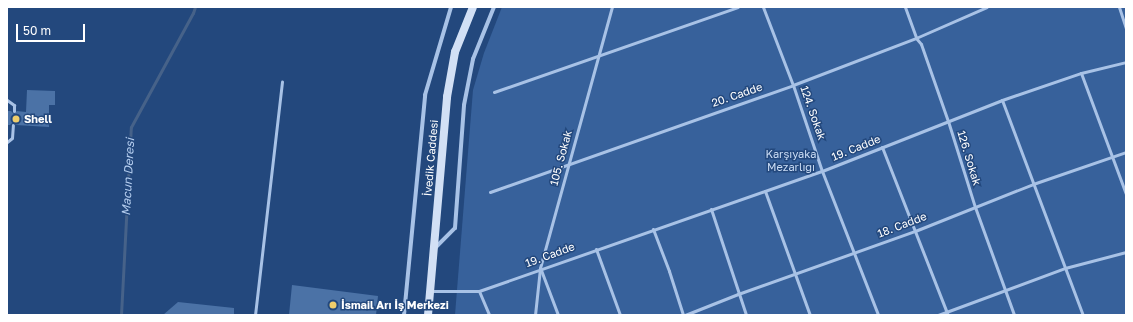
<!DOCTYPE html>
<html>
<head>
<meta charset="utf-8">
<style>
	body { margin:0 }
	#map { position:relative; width:1133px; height:322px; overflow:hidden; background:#23487d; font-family:"Golos Text",sans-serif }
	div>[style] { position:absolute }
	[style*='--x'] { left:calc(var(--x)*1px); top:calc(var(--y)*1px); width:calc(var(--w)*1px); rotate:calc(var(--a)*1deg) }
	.green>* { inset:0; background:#37619b }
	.stream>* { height:3px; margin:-1.5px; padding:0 1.5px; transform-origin:1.5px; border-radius:1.5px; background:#466289 }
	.building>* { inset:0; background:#4b72a6 }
	.service>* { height:3px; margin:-1.5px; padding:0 1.5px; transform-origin:1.5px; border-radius:1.5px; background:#a8c2e6 }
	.minor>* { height:4px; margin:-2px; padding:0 2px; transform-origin:2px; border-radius:2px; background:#a8c2e6 }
	.secondary>* { height:8px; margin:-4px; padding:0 4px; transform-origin:4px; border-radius:4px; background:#d2e0f5 }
	.dots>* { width:11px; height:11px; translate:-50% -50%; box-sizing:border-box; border:2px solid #23487d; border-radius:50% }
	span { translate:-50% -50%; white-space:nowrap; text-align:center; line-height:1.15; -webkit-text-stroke:3px #23487d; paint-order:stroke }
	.street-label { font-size:11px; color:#fff }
	.poi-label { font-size:11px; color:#fff; font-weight:700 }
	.left { translate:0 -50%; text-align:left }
	.park-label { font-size:11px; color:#cbddf5 }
	.water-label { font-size:12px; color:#b3ccee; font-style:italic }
	.frame { position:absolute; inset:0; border:8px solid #fff; pointer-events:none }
	.scale { position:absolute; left:16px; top:24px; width:69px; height:18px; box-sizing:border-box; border:2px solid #fff; border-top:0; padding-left:5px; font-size:12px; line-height:14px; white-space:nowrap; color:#fff; -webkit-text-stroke:3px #23487d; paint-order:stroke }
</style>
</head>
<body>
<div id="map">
	<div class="green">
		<i style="clip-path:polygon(502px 7px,1126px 7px,1126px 315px,455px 315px,473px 90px,484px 53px)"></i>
	</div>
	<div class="stream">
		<i style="--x:121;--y:315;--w:188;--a:-87"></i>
		<i style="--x:131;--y:127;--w:130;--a:-61.5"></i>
		<i style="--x:193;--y:13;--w:6;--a:-72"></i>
	</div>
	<div class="building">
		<i style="clip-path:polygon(27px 90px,55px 91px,55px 105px,49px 105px,49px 127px,16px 125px,13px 122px,10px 125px,7px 125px,7px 111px,11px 111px,14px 114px,17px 111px,26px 112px)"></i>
		<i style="clip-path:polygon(292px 285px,378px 296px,376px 315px,289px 315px)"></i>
		<i style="clip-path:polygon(178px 302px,234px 308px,234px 315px,163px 315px)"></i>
	</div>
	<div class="service">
		<i style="--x:763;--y:7;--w:84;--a:69"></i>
		<i style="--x:793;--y:85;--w:91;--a:71.4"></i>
		<i style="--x:822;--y:171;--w:155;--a:68.7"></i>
		<i style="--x:905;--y:7;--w:33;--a:70"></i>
		<i style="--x:916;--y:38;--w:8;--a:50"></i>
		<i style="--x:921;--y:44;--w:82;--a:70.7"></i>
		<i style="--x:948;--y:121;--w:90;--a:72.6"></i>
		<i style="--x:975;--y:207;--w:115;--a:70.1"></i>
		<i style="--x:1119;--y:7;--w:23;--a:72"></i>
		<i style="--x:1081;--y:73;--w:129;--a:69.6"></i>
		<i style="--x:494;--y:92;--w:258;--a:-19.2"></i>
		<i style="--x:7;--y:100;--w:9;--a:36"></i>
		<i style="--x:14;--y:105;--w:6;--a:90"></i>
		<i style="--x:1002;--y:100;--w:230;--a:69.4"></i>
		<i style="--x:7;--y:142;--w:6;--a:-39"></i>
		<i style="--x:12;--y:138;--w:13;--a:-86"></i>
		<i style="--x:882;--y:147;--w:180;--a:68.6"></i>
		<i style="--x:765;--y:191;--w:132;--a:70.1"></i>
		<i style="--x:490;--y:192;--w:321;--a:-19.4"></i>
		<i style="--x:793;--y:85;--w:132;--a:-20.9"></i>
		<i style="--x:916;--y:38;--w:77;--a:-23.6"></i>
		<i style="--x:711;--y:209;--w:112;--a:71.7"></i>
		<i style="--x:653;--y:229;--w:45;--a:69.1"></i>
		<i style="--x:669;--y:271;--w:46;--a:72.3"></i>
		<i style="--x:596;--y:249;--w:70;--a:70"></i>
		<i style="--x:541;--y:270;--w:48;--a:69.3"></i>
		<i style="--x:431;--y:291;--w:48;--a:0"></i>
		<i style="--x:479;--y:291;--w:363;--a:-19.3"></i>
		<i style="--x:822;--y:171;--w:193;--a:-21.5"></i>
		<i style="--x:1002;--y:100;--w:83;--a:-18.9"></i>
		<i style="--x:1081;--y:73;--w:46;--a:-13.7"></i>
		<i style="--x:479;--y:291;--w:26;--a:67"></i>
		<i style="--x:255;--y:315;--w:235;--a:-83.4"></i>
		<i style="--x:535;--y:315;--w:47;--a:-83.9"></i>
		<i style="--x:540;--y:268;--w:271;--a:-74.6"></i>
		<i style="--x:685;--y:315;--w:57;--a:-21.6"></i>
		<i style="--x:738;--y:294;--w:188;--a:-19.6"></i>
		<i style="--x:915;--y:231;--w:127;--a:-21.7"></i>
		<i style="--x:1033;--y:184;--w:98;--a:-19"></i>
		<i style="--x:938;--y:315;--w:135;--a:-20.3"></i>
		<i style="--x:1065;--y:268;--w:63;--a:-14.7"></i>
	</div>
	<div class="minor">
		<i style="--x:435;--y:248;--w:28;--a:-45"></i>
		<i style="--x:455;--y:228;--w:123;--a:-85.8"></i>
		<i style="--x:464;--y:105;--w:47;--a:-78.9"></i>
		<i style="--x:473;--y:59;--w:56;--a:-68"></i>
		<i style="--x:404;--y:315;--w:221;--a:-84.5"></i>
		<i style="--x:425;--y:95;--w:92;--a:-73.5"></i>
	</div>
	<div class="secondary">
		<i style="--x:428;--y:315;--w:219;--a:-85"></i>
		<i style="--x:447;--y:97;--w:46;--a:-79.9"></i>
		<i style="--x:455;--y:52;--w:48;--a:-68.2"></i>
	</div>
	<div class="dots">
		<i style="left:16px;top:119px;background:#f0ce6b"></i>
		<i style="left:333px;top:305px;background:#f0ce6b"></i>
	</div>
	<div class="street-label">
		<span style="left:737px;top:95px;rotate:-19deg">20. Cadde</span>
		<span style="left:813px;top:113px;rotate:71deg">124. Sokak</span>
		<span style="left:856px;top:148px;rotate:-22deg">19. Cadde</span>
		<span style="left:431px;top:158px;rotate:-85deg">İvedik Caddesi</span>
		<span style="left:561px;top:158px;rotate:-75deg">105. Sokak</span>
		<span style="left:969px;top:158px;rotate:73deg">126. Sokak</span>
		<span style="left:902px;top:225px;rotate:-21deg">18. Cadde</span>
		<span style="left:550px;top:255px;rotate:-20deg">19. Cadde</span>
	</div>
	<div class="poi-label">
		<span class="left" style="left:24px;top:119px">Shell</span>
		<span class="left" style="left:341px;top:305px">İsmail Arı İş Merkezi</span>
	</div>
	<div class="park-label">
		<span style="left:791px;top:161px">Karşıyaka<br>Mezarlığı</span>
	</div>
	<div class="water-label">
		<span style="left:128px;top:177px;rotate:-87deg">Macun Deresi</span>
	</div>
	<div class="frame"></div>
	<div class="scale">50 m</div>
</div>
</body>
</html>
